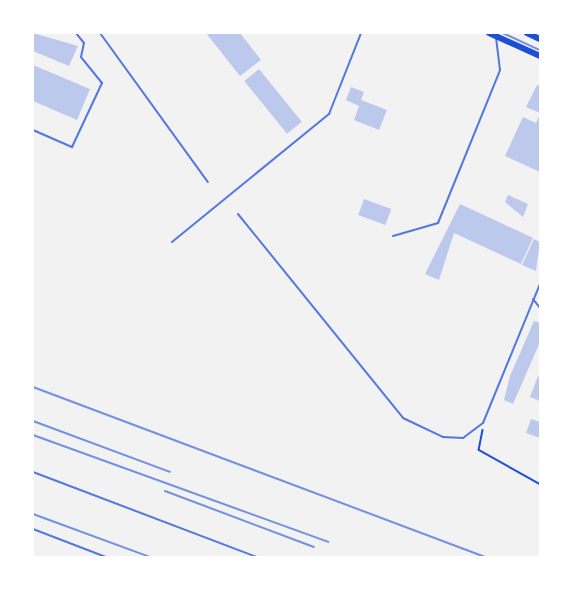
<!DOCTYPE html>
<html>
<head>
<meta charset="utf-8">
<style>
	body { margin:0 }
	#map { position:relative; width:573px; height:590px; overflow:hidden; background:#f2f2f2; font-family:Arial,sans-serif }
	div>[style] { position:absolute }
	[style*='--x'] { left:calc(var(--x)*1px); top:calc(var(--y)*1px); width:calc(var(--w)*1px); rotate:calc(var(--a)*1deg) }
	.building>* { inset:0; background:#bdc9ec; transform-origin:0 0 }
	.path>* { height:1.5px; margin:-0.75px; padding:0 0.75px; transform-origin:0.75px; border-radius:0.75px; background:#1d4ed8 }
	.service>* { height:2px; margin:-1px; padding:0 1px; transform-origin:1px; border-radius:1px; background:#5277de }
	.secondary>* { height:6px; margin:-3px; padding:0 3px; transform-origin:3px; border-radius:3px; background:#1d4ed8 }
	.tram>* { height:1.5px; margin:-0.75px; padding:0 0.75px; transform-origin:0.75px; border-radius:0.75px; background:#7290e2 }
	.rail>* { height:2px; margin:-1px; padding:0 1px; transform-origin:1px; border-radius:1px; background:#7290e2 }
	span { translate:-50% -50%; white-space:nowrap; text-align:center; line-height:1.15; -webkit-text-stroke:4.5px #fff; paint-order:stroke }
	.frame { position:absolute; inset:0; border:34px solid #fff; pointer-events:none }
</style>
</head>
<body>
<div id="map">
	<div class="building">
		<i style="clip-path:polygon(33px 33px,78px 46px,69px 66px,33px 51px)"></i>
		<i style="clip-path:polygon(206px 33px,240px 33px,261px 60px,240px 76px)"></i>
		<i style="clip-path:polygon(33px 65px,90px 89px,77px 120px,33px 101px)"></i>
		<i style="left:259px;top:69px;width:68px;height:19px;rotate:51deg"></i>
		<i style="clip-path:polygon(537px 85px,540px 86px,540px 113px,526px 107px)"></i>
		<i style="clip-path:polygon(351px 87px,364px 92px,361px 100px,387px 110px,379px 130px,354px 120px,359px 106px,346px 100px)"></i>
		<i style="clip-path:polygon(540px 114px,540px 172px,505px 156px,523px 117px,536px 123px)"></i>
		<i style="clip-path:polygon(508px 195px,528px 204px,523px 217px,505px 202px)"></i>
		<i style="left:364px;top:199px;width:29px;height:17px;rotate:20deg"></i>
		<i style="clip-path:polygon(460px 204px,533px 238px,521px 264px,454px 233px,439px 280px,425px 274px)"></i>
		<i style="clip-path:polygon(534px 239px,540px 242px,536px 271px,522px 265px)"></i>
		<i style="clip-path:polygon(534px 321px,540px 323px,540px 342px,513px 404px,504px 400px,510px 376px)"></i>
		<i style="clip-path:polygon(538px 376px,540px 377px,540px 401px,530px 397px)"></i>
		<i style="clip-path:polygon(531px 419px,540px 422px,540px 438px,526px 433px)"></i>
	</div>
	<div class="path">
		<i style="--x:483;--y:430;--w:20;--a:101"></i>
		<i style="--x:479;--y:450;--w:70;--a:29.1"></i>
	</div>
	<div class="service">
		<i style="--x:100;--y:33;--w:184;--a:54.1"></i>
		<i style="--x:33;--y:130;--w:43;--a:23.6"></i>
		<i style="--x:72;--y:147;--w:71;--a:-64.9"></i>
		<i style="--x:102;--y:83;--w:33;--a:-129"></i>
		<i style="--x:81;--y:57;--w:14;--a:-78"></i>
		<i style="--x:84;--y:43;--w:13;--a:-129"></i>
		<i style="--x:238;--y:214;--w:262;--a:51"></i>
		<i style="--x:403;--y:418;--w:44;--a:25.4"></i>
		<i style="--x:443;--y:437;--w:20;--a:3"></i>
		<i style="--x:463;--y:438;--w:25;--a:-37"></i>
		<i style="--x:483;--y:423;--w:150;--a:-67.7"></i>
		<i style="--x:393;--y:236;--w:47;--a:-16.1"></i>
		<i style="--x:438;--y:223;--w:165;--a:-67.9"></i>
		<i style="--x:500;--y:70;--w:31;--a:-97"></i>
		<i style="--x:172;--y:242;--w:203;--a:-39.2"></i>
		<i style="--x:329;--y:114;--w:87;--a:-68.4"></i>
		<i style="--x:533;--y:299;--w:11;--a:52"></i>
		<i style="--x:540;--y:369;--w:2;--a:90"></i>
		<i style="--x:33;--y:472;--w:240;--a:20.8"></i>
		<i style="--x:33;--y:529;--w:78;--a:21"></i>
	</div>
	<div class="secondary">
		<i style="--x:489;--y:33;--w:56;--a:24.3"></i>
		<i style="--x:527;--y:33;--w:14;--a:25"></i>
	</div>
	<div class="tram">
		<i style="--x:503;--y:33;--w:41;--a:24.7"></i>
	</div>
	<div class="rail">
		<i style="--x:33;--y:387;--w:483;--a:20.6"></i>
		<i style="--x:33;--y:421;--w:146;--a:20.4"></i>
		<i style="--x:33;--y:435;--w:314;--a:19.9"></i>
		<i style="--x:165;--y:491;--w:159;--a:20.6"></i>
		<i style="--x:33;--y:514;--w:125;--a:20.2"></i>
	</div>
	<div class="frame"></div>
</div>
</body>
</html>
